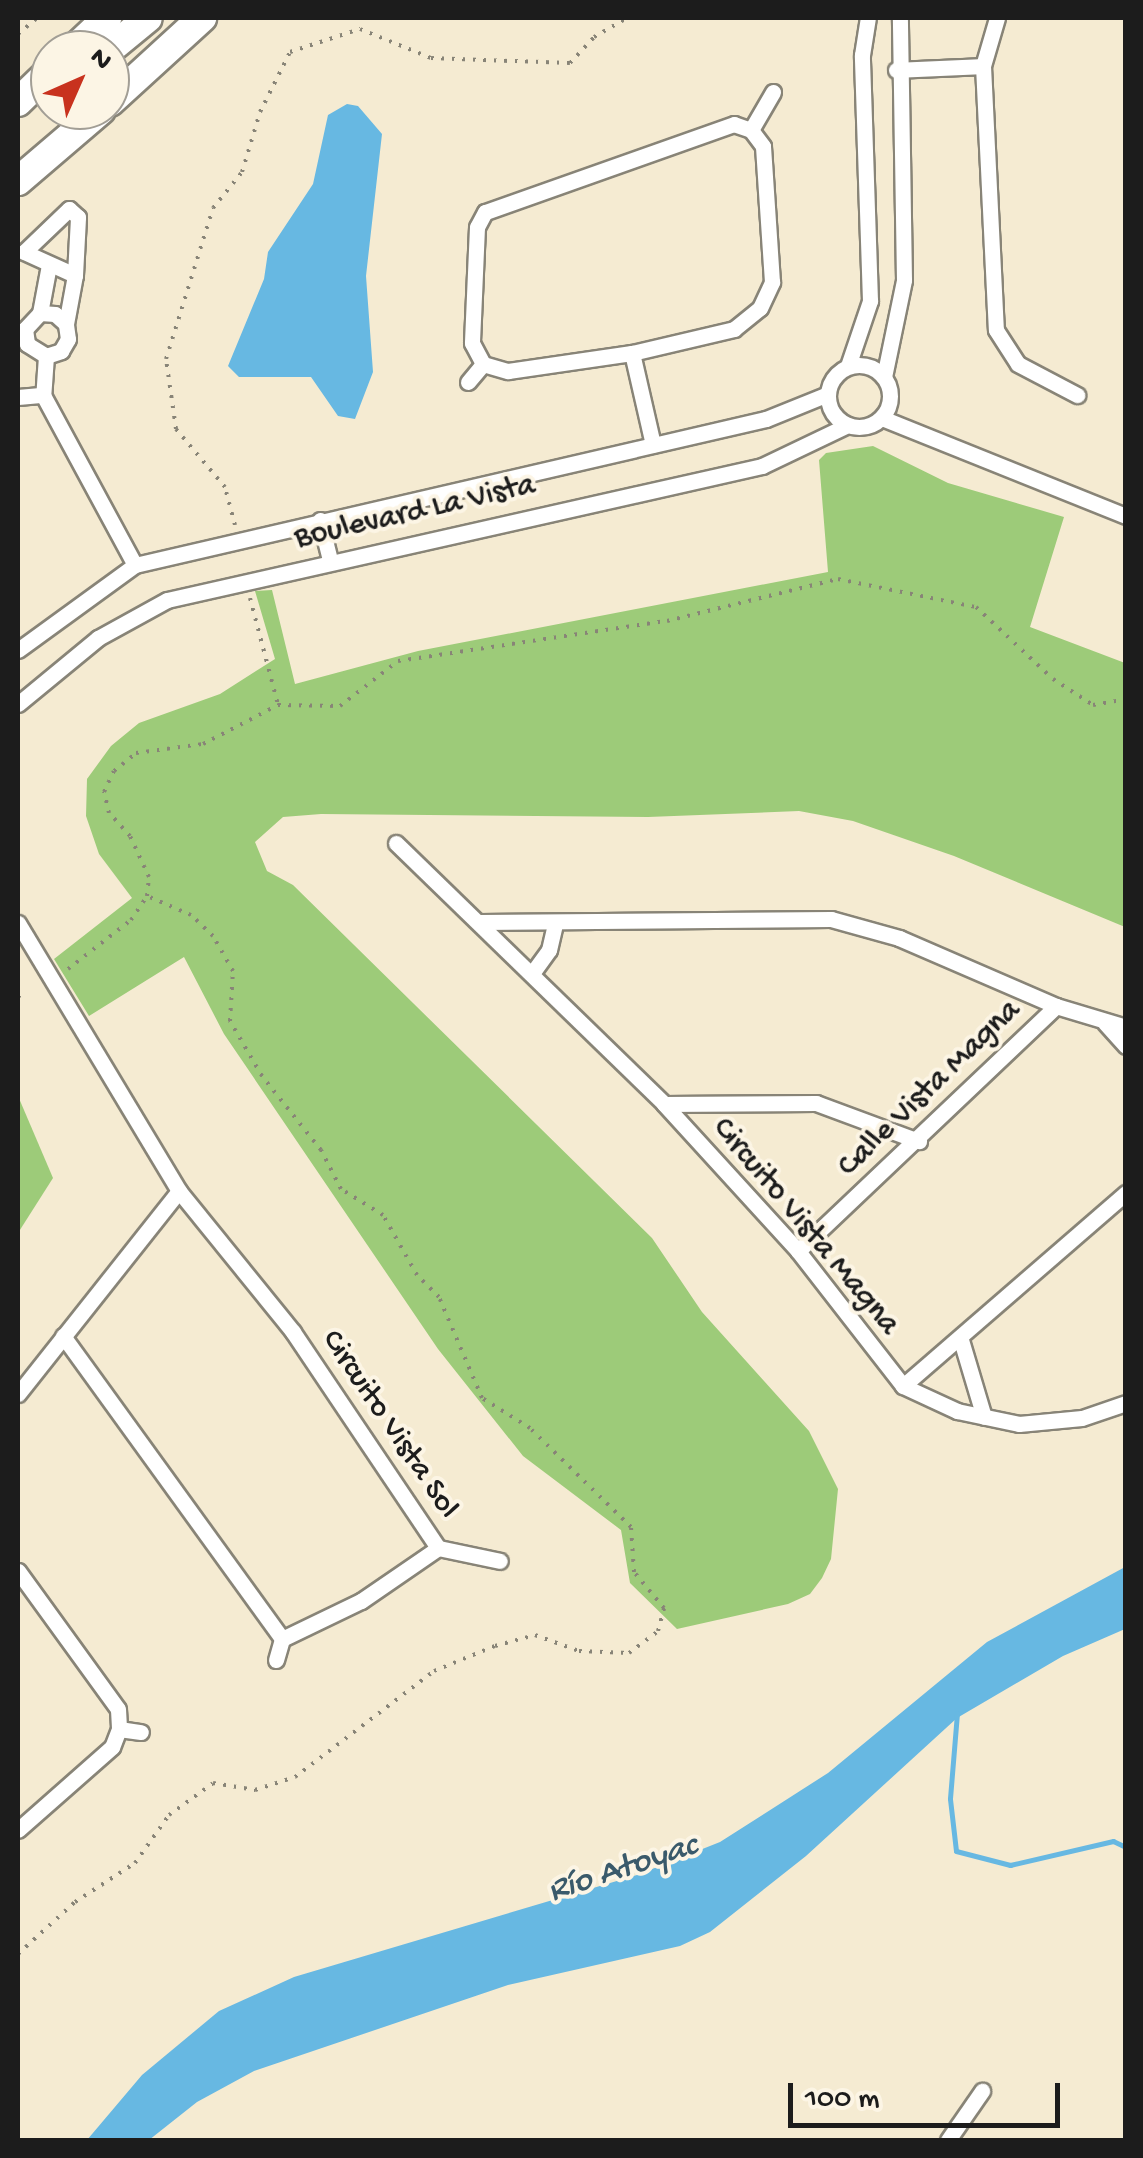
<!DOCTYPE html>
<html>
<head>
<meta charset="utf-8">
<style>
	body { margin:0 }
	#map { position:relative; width:1143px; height:2158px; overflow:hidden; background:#f5ebd2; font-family:"Gochi Hand",sans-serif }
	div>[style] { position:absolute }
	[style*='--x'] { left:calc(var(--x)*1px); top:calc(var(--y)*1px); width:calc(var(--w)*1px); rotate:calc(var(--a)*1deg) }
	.green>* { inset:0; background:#9dcb79 }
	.water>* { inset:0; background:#67b8e2 }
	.stream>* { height:5px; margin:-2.5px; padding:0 2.5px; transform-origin:2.5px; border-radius:2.5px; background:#67b8e2 }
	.path>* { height:4px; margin-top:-2px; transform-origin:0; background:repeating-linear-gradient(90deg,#888477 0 2.5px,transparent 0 10.5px) }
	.roads { filter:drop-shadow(2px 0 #888477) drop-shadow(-2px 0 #888477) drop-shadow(0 2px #888477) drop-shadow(0 -2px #888477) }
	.minor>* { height:15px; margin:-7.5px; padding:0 7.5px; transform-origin:7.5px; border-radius:7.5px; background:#fff }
	.minor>.ring { margin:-7.5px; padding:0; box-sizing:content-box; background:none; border:15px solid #fff; border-radius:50% }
	.trunk>* { height:28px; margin:-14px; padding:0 14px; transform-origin:14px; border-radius:14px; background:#fff }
	span { translate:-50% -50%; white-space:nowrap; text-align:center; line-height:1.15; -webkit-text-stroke:8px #fcf5e5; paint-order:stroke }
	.street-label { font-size:32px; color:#1c1c1c }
	.water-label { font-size:35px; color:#3a5a6b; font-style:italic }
	.frame { position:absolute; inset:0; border:20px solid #1c1c1c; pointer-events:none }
	.north { position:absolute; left:30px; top:30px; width:100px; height:100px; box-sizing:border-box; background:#fcf5e5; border:2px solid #a29e95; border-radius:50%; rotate:45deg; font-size:28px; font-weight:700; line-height:40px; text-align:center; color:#1c1c1c }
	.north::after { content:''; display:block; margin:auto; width:35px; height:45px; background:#c8321e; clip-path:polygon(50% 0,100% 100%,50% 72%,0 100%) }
	.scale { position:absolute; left:788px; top:2083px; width:272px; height:45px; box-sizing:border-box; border:5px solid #1c1c1c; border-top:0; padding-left:12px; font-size:30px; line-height:35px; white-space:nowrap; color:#1c1c1c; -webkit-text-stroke:8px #fcf5e5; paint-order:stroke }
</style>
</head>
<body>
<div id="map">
	<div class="green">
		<i style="clip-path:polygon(873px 446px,948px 483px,1064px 517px,1030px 627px,1125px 663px,1125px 927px,954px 856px,853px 821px,799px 811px,648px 817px,321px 814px,283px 817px,255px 842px,267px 871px,293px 885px,652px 1238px,702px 1312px,809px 1431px,838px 1489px,831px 1559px,822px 1578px,810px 1594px,788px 1604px,677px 1629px,630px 1583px,621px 1530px,523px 1456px,438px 1349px,224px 1034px,184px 957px,89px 1016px,54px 959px,132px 898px,99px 854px,86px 816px,87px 779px,111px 746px,139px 723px,220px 694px,275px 659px,255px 591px,272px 590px,295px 684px,418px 651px,828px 572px,819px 460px,826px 453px)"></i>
		<i style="clip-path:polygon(18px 1096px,53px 1178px,18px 1233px)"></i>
	</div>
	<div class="water">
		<i style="clip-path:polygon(347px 104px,358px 106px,382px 134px,366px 276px,373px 372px,355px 419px,338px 416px,311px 377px,239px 377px,228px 366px,264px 279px,268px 252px,313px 184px,328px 115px)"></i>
		<i style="clip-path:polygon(1125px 1567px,1125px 1629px,1063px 1656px,957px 1718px,806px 1856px,710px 1932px,680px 1946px,508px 1985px,254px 2071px,197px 2102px,149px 2140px,87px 2140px,142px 2075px,219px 2011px,294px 1977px,637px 1875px,720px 1842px,828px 1773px,987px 1642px)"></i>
	</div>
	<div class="stream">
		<i style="--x:957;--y:1713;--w:86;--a:94.7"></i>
		<i style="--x:950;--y:1799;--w:52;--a:83.4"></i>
		<i style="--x:956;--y:1851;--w:56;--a:14.5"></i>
		<i style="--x:1010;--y:1865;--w:106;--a:-13.1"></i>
		<i style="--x:1113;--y:1841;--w:14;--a:25"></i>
	</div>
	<div class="path">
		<i style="--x:18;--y:34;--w:25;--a:-40"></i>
		<i style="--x:1126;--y:76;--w:39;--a:90"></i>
		<i style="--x:235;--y:525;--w:39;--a:-105"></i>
		<i style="--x:225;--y:487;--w:76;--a:-130.2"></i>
		<i style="--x:176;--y:429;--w:71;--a:-98.1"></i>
		<i style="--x:166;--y:359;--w:158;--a:-72.7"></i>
		<i style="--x:213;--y:208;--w:46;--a:-51.1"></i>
		<i style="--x:242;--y:172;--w:63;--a:-73.3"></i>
		<i style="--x:260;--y:112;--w:67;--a:-63.4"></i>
		<i style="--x:290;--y:52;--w:74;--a:-18.2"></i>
		<i style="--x:360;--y:29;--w:77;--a:22.2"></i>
		<i style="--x:431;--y:58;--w:139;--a:2.1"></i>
		<i style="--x:570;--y:63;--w:35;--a:-47"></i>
		<i style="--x:594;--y:37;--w:38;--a:-30"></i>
		<i style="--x:250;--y:598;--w:111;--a:75.3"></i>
		<i style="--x:68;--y:969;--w:80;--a:-37.9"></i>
		<i style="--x:131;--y:920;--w:29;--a:-56"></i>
		<i style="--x:147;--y:896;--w:19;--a:-84"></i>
		<i style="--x:149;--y:877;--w:45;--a:-114.9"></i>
		<i style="--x:130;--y:836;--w:31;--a:-132"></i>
		<i style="--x:109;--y:813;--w:22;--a:-103"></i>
		<i style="--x:104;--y:792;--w:23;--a:-65"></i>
		<i style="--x:114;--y:771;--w:28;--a:-39"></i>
		<i style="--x:136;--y:753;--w:68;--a:-7.7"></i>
		<i style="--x:203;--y:744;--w:85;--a:-27.5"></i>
		<i style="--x:278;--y:705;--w:62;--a:0.9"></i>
		<i style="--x:340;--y:706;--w:73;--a:-37.8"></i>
		<i style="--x:398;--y:661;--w:272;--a:-8.5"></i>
		<i style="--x:667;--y:621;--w:176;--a:-13.8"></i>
		<i style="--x:838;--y:579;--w:141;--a:11.5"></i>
		<i style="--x:976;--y:607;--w:105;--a:43.1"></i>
		<i style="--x:1053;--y:679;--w:48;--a:33"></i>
		<i style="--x:1093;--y:705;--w:34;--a:-10"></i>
		<i style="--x:18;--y:997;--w:5;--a:-37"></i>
		<i style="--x:18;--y:1954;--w:77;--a:-42.4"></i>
		<i style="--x:75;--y:1902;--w:72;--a:-33"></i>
		<i style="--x:135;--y:1863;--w:59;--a:-54.7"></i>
		<i style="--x:169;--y:1815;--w:54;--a:-36"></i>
		<i style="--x:213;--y:1783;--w:43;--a:9.5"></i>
		<i style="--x:255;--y:1790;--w:42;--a:-18"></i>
		<i style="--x:295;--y:1777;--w:175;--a:-37.3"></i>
		<i style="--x:434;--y:1671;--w:66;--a:-22.3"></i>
		<i style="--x:495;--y:1646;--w:41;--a:-15.4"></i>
		<i style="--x:535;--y:1635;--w:47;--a:20"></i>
		<i style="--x:579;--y:1651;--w:50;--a:2.3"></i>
		<i style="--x:629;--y:1653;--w:36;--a:-37"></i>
		<i style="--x:658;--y:1631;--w:24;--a:-75"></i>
		<i style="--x:664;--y:1608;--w:47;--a:-129.8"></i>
		<i style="--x:634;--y:1572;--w:45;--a:-93.8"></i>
		<i style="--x:631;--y:1527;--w:141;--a:-135.6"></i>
		<i style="--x:530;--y:1428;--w:57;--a:-148"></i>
		<i style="--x:482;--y:1398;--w:110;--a:-113.1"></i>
		<i style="--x:439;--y:1297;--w:31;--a:-135"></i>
		<i style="--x:417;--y:1275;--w:69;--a:-119.5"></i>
		<i style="--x:383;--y:1215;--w:49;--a:-148.2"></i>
		<i style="--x:341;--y:1189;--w:44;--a:-117.1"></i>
		<i style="--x:321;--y:1150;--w:95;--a:-128.6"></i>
		<i style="--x:262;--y:1076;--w:64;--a:-120.2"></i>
		<i style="--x:230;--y:1021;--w:50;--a:-86.6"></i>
		<i style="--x:233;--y:971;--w:40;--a:-119.7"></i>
		<i style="--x:213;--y:936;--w:30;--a:-136"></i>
		<i style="--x:191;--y:915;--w:48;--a:-156.6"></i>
	</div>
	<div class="roads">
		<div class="minor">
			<i style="--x:997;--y:18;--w:50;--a:106.3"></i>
			<i style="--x:983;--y:66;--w:264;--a:87.2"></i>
			<i style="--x:996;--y:330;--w:40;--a:57.1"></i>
			<i style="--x:1018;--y:364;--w:67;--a:27.7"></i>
			<i style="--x:896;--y:70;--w:87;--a:-2.6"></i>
			<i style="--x:751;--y:130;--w:18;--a:-161"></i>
			<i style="--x:734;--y:124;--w:264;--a:160.5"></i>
			<i style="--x:485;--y:212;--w:17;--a:118"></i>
			<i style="--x:477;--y:227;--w:116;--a:92.5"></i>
			<i style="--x:472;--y:343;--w:24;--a:62"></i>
			<i style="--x:483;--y:364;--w:26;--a:16"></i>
			<i style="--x:508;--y:371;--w:125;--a:-8.3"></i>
			<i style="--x:632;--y:353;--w:105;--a:-13.2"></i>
			<i style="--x:734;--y:329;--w:33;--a:-39"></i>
			<i style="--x:760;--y:308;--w:29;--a:-65"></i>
			<i style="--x:772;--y:282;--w:136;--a:-93.8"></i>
			<i style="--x:763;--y:146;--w:20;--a:-127"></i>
			<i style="--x:751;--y:130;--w:44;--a:-59.9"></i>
			<i style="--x:40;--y:313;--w:49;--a:-79.4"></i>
			<i style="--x:66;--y:324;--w:15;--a:-138"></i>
			<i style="--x:55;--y:314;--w:15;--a:-176"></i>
			<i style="--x:40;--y:313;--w:22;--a:133"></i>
			<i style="--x:25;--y:329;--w:15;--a:82"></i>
			<i style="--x:27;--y:344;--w:22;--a:32"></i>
			<i style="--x:46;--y:356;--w:16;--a:-18"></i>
			<i style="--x:61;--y:351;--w:14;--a:-60"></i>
			<i style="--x:68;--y:339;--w:15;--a:-98"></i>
			<i style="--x:66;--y:324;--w:50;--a:-79.6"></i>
			<i style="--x:75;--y:275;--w:58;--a:-87"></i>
			<i style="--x:78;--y:217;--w:12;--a:-138"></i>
			<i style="--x:69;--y:209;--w:62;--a:136.3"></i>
			<i style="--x:24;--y:252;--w:56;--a:24.3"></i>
			<i style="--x:632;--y:353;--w:94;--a:77.1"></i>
			<i style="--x:46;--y:356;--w:39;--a:94"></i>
			<i style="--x:43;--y:395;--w:193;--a:61.6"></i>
			<i class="ring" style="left:828px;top:365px;width:47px;height:47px"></i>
			<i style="--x:848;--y:366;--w:69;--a:-71.3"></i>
			<i style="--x:870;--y:301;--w:246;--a:-91.9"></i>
			<i style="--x:862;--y:55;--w:37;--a:-81"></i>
			<i style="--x:884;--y:377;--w:99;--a:-78.3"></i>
			<i style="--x:904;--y:280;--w:262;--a:-90.9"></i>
			<i style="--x:468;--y:382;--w:23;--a:-50"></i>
			<i style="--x:18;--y:397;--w:25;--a:-5"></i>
			<i style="--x:882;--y:418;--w:263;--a:21.9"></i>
			<i style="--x:320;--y:520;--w:41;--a:76"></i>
			<i style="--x:18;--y:650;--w:145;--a:-36"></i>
			<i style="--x:135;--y:565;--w:648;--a:-13.03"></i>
			<i style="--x:766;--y:419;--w:67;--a:-22"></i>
			<i style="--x:18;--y:704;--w:104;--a:-39.5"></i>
			<i style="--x:98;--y:638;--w:79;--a:-28.8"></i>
			<i style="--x:167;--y:600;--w:610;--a:-12.69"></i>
			<i style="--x:762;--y:466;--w:95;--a:-25.5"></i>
			<i style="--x:396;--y:843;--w:374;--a:44.2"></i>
			<i style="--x:664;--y:1104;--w:199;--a:47.6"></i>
			<i style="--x:798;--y:1251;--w:171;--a:52.1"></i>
			<i style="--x:903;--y:1386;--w:60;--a:24.8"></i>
			<i style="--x:957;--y:1411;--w:63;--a:11.8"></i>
			<i style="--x:1019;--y:1424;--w:63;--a:-5.4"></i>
			<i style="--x:1082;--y:1418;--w:46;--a:-18.8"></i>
			<i style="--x:480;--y:922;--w:351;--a:-0.5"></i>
			<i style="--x:831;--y:919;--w:71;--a:15.6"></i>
			<i style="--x:899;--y:938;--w:171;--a:23.4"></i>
			<i style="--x:1056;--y:1006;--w:73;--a:16.7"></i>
			<i style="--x:18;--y:923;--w:313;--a:59"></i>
			<i style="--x:179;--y:1191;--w:181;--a:51"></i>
			<i style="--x:293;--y:1332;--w:260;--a:56.1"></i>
			<i style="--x:533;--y:972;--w:27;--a:-54"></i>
			<i style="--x:549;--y:950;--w:27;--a:-77"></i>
			<i style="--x:1105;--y:1023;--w:31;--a:48"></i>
			<i style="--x:664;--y:1104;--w:152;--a:-0.4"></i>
			<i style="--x:816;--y:1103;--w:110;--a:20.3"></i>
			<i style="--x:798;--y:1251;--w:356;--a:-43.5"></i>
			<i style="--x:63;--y:1336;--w:374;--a:54.1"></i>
			<i style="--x:961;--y:1340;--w:80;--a:73.4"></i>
			<i style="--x:903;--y:1386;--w:295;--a:-40.9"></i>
			<i style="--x:18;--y:1394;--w:259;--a:-51.6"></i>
			<i style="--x:438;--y:1548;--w:63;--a:11.8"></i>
			<i style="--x:18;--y:1571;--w:170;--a:54.1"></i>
			<i style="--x:118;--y:1709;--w:20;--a:87"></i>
			<i style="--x:119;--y:1729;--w:19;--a:111"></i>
			<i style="--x:112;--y:1747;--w:125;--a:138.6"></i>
			<i style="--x:282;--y:1639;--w:88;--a:-25.7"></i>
			<i style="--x:361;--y:1601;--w:93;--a:-34.5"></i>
			<i style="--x:276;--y:1660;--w:22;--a:-74"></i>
			<i style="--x:119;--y:1729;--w:22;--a:8"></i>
			<i style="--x:948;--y:2140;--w:60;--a:-55.2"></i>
		</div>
		<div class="trunk">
			<i style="--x:73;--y:50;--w:47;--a:-43.3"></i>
			<i style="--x:109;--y:50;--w:50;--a:-39.4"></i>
			<i style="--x:18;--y:102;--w:45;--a:-44.1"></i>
			<i style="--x:110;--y:102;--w:125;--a:-42.4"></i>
			<i style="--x:18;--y:181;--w:109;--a:-40.5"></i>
		</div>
	</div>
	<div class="street-label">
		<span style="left:415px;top:513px;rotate:-13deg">Boulevard La Vista</span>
		<span style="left:930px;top:1089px;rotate:-44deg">Calle Vista Magna</span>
		<span style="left:805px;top:1227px;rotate:50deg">Circuito Vista Magna</span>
		<span style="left:389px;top:1425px;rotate:56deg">Circuito Vista Sol</span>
	</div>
	<div class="water-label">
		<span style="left:623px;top:1870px;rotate:-18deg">Río Atoyac</span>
	</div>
	<div class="frame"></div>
	<div class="north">N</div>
	<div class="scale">100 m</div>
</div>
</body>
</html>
